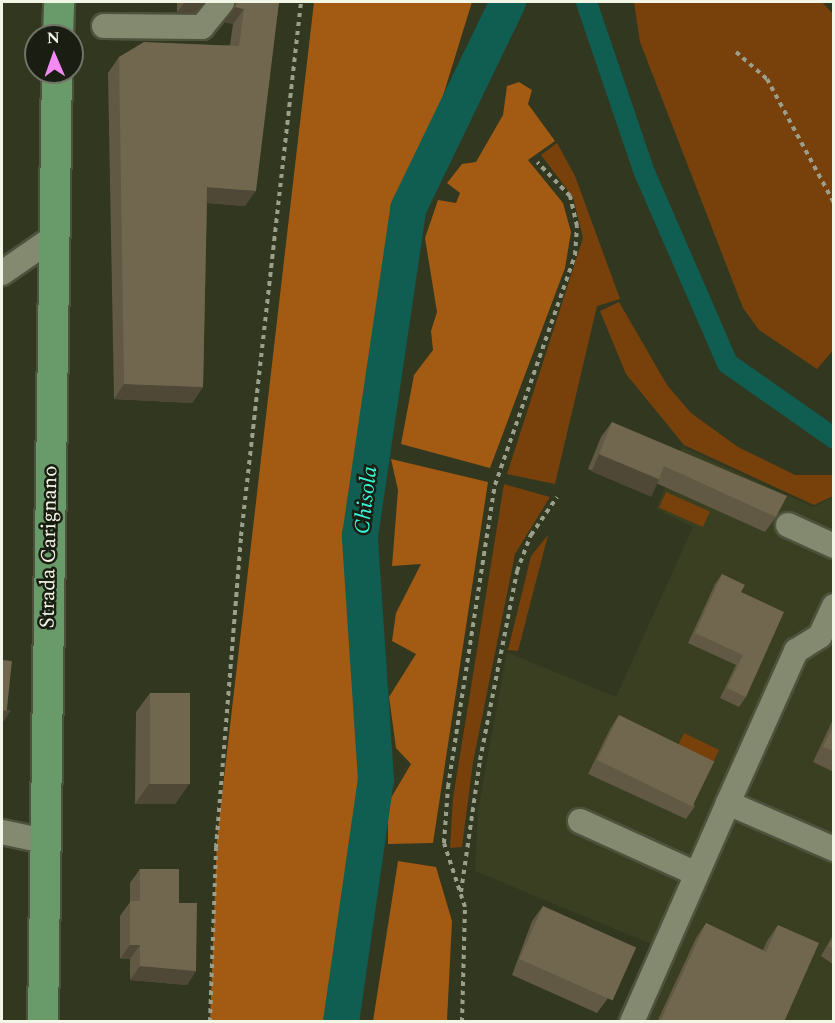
<!DOCTYPE html>
<html>
<head>
<meta charset="utf-8">
<style>
	body { margin:0 }
	#map { position:relative; width:835px; height:1023px; overflow:hidden; background:#32371f; font-family:Spectral,serif }
	div>[style] { position:absolute }
	[style*='--x'] { left:calc(var(--x)*1px); top:calc(var(--y)*1px); width:calc(var(--w)*1px); rotate:calc(var(--a)*1deg) }
	.built>* { inset:0; background:#393f20 }
	.green>* { inset:0; background:#78410c; transform-origin:0 0 }
	.forest>* { inset:0; background:#a35a12 }
	.canal>* { height:21px; margin:-10.5px; padding:0 10.5px; transform-origin:10.5px; border-radius:10.5px; background:#105d51 }
	.river>* { height:36px; margin:-18px; padding:0 18px; transform-origin:18px; border-radius:18px; background:#105d51 }
	.path>* { height:4px; margin-top:-2px; transform-origin:0; background:repeating-linear-gradient(90deg,#9b9f8c 0 4.5px,transparent 0 9px) }
	.roads { filter:drop-shadow(2px 0 #4e523d) drop-shadow(-2px 0 #4e523d) drop-shadow(0 2px #4e523d) drop-shadow(0 -2px #4e523d) }
	.minor>* { height:24px; margin:-12px; padding:0 12px; transform-origin:12px; border-radius:12px; background:#848a70 }
	.major>* { height:30px; margin:-15px; padding:0 15px; transform-origin:15px; border-radius:15px; background:#689a6a }
	.wall>* { inset:0; background:#615943 }
	.shaded-wall>* { inset:0; background:#4f4837; transform-origin:0 0 }
	.building>* { inset:0; background:#71674e; transform-origin:0 0 }
	span { translate:-50% -50%; white-space:nowrap; text-align:center; line-height:1.15; -webkit-text-stroke:5px #1a1d12; paint-order:stroke }
	.street-label { font-size:21px; color:#f2f6e7 }
	.water-label { font-size:22px; color:#36f9da; font-style:italic }
	.frame { position:absolute; inset:0; border:3px solid #f2f6e7; pointer-events:none }
	.north { position:absolute; left:24px; top:24px; width:60px; height:60px; box-sizing:border-box; background:#1a1d12; border:2px solid #707467; border-radius:50%; rotate:358deg; font-size:16px; font-weight:700; line-height:24px; text-align:center; color:#f2f6e7 }
	.north::after { content:''; display:block; margin:auto; width:21px; height:27px; background:#f38af2; clip-path:polygon(50% 0,100% 100%,50% 72%,0 100%) }
</style>
</head>
<body>
<div id="map">
	<div class="built">
		<i style="clip-path:polygon(682px 447px,813px 507px,833px 497px,833px 1021px,615px 1021px,651px 944px,475px 871px,478px 810px,507px 652px,616px 697px,693px 527px,656px 509px)"></i>
	</div>
	<div class="green">
		<i style="clip-path:polygon(634px 2px,822px 2px,833px 14px,834px 349px,817px 369px,759px 330px,743px 308px,640px 42px)"></i>
		<i style="clip-path:polygon(557px 143px,575px 176px,620px 299px,597px 306px,555px 484px,507px 474px,583px 238px,573px 197px,541px 155px)"></i>
		<i style="clip-path:polygon(619px 302px,667px 385px,691px 413px,738px 447px,795px 475px,833px 475px,833px 496px,814px 505px,684px 445px,626px 374px,600px 311px)"></i>
		<i style="clip-path:polygon(504px 484px,550px 497px,515px 554px,473px 762px,462px 847px,450px 848px,453px 798px)"></i>
		<i style="left:666px;top:492px;width:48px;height:17px;rotate:24deg"></i>
		<i style="clip-path:polygon(548px 535px,518px 651px,508px 650px,531px 556px)"></i>
		<i style="left:684px;top:733px;width:39px;height:28px;rotate:26deg"></i>
	</div>
	<div class="forest">
		<i style="clip-path:polygon(314px 2px,472px 2px,408px 209px,360px 536px,376px 780px,341px 1021px,210px 1021px,217px 838px)"></i>
		<i style="clip-path:polygon(519px 82px,532px 90px,528px 104px,555px 141px,528px 160px,563px 203px,571px 232px,565px 268px,490px 468px,401px 444px,414px 375px,433px 350px,431px 331px,437px 312px,425px 238px,438px 200px,456px 203px,460px 193px,447px 183px,462px 164px,476px 162px,503px 115px,507px 86px)"></i>
		<i style="clip-path:polygon(391px 459px,488px 482px,433px 843px,388px 844px,388px 803px,411px 764px,396px 748px,389px 697px,416px 654px,392px 641px,396px 613px,421px 564px,392px 566px,398px 490px)"></i>
		<i style="clip-path:polygon(398px 861px,436px 867px,452px 921px,447px 1021px,373px 1021px)"></i>
	</div>
	<div class="canal">
		<i style="--x:586;--y:2;--w:180;--a:71.2"></i>
		<i style="--x:644;--y:172;--w:208;--a:66.5"></i>
		<i style="--x:727;--y:363;--w:131;--a:35"></i>
	</div>
	<div class="river">
		<i style="--x:341;--y:1022;--w:245;--a:-81.8"></i>
		<i style="--x:376;--y:780;--w:245;--a:-93.8"></i>
		<i style="--x:360;--y:536;--w:331;--a:-81.6"></i>
		<i style="--x:408;--y:209;--w:230;--a:-64.2"></i>
	</div>
	<div class="path">
		<i style="--x:736;--y:52;--w:41;--a:41.1"></i>
		<i style="--x:767;--y:79;--w:141;--a:61.6"></i>
		<i style="--x:461;--y:892;--w:133;--a:-81.8"></i>
		<i style="--x:480;--y:760;--w:193;--a:-78.9"></i>
		<i style="--x:517;--y:571;--w:39;--a:-69"></i>
		<i style="--x:531;--y:535;--w:46;--a:-55.6"></i>
		<i style="--x:210;--y:1022;--w:174;--a:-88"></i>
		<i style="--x:216;--y:848;--w:313;--a:-85.4"></i>
		<i style="--x:241;--y:536;--w:537;--a:-83.59"></i>
		<i style="--x:462;--y:1022;--w:115;--a:-88.5"></i>
		<i style="--x:465;--y:907;--w:67;--a:-108.2"></i>
		<i style="--x:444;--y:843;--w:56;--a:-85.9"></i>
		<i style="--x:448;--y:787;--w:306;--a:-81.2"></i>
		<i style="--x:495;--y:485;--w:244;--a:-70.8"></i>
		<i style="--x:575;--y:255;--w:29;--a:-86"></i>
		<i style="--x:577;--y:226;--w:31;--a:-103"></i>
		<i style="--x:570;--y:196;--w:47;--a:-134.1"></i>
	</div>
	<div class="roads">
		<div class="minor">
			<i style="--x:104;--y:26;--w:98;--a:0.6"></i>
			<i style="--x:202;--y:27;--w:32;--a:-51"></i>
			<i style="--x:2;--y:273;--w:63;--a:-34.7"></i>
			<i style="--x:788;--y:525;--w:51;--a:24.5"></i>
			<i style="--x:728;--y:803;--w:167;--a:-65.9"></i>
			<i style="--x:796;--y:651;--w:28;--a:-32"></i>
			<i style="--x:820;--y:636;--w:33;--a:-65"></i>
			<i style="--x:580;--y:821;--w:128;--a:24.4"></i>
			<i style="--x:2;--y:832;--w:43;--a:12.1"></i>
			<i style="--x:632;--y:1022;--w:239;--a:-66.3"></i>
			<i style="--x:728;--y:803;--w:116;--a:23.5"></i>
		</div>
		<div class="major">
			<i style="--x:58;--y:36;--w:34;--a:-88"></i>
			<i style="--x:43;--y:1022;--w:950;--a:-89.16"></i>
		</div>
	</div>
	<div class="wall">
		<i style="clip-path:polygon(177px 2px,206px 2px,195px 13px,177px 12px)"></i>
		<i style="clip-path:polygon(235px 2px,279px 2px,245px 206px,207px 203px,203px 387px,192px 403px,114px 399px,108px 73px,119px 57px,230px 45px,233px 24px,224px 22px,236px 4px)"></i>
		<i style="clip-path:polygon(612px 422px,776px 517px,765px 532px,656px 483px,648px 494px,588px 469px,601px 437px)"></i>
		<i style="clip-path:polygon(722px 574px,741px 592px,746px 697px,739px 707px,720px 698px,736px 665px,688px 643px,715px 584px)"></i>
		<i style="clip-path:polygon(150px 693px,189px 784px,175px 804px,135px 804px,136px 712px)"></i>
		<i style="clip-path:polygon(619px 715px,695px 806px,686px 819px,588px 774px,610px 729px)"></i>
		<i style="clip-path:polygon(834px 717px,834px 772px,813px 762px)"></i>
		<i style="clip-path:polygon(140px 869px,179px 903px,196px 971px,187px 985px,130px 980px,130px 959px,120px 959px,120px 916px,130px 902px,130px 883px)"></i>
		<i style="clip-path:polygon(543px 906px,608px 998px,597px 1013px,512px 975px,532px 921px)"></i>
		<i style="clip-path:polygon(706px 923px,763px 950px,767px 941px,778px 925px,784px 1022px,657px 1022px,696px 938px)"></i>
		<i style="clip-path:polygon(834px 933px,834px 965px,821px 956px)"></i>
	</div>
	<div class="shaded-wall">
		<i style="clip-path:polygon(185px 2px,206px 2px,195px 13px,177px 12px)"></i>
		<i style="clip-path:polygon(235px 7px,244px 9px,233px 24px,224px 22px)"></i>
		<i style="clip-path:polygon(207px 187px,256px 191px,245px 206px,197px 202px)"></i>
		<i style="clip-path:polygon(124px 384px,203px 387px,192px 403px,114px 399px)"></i>
		<i style="left:599px;top:454px;width:65px;height:19px;rotate:23deg"></i>
		<i style="clip-path:polygon(2px 710px,11px 710px,4px 721px,2px 721px)"></i>
		<i style="clip-path:polygon(149px 784px,189px 784px,175px 804px,135px 804px)"></i>
		<i style="clip-path:polygon(130px 945px,140px 945px,130px 959px,120px 959px)"></i>
		<i style="clip-path:polygon(140px 966px,196px 971px,187px 985px,130px 980px)"></i>
	</div>
	<div class="building">
		<i style="clip-path:polygon(238px 2px,279px 2px,256px 191px,207px 187px,203px 387px,124px 384px,119px 57px,144px 42px,239px 46px,244px 9px,235px 7px)"></i>
		<i style="clip-path:polygon(612px 422px,787px 496px,776px 517px,664px 466px,659px 479px,599px 454px)"></i>
		<i style="clip-path:polygon(722px 574px,745px 585px,741px 592px,784px 612px,746px 697px,727px 688px,743px 655px,695px 633px)"></i>
		<i style="left:2px;top:660px;width:10px;height:50px;rotate:6deg"></i>
		<i style="left:150px;top:693px;width:40px;height:91px"></i>
		<i style="left:619px;top:715px;width:106px;height:50px;rotate:26deg"></i>
		<i style="clip-path:polygon(834px 725px,834px 751px,823px 747px)"></i>
		<i style="clip-path:polygon(140px 869px,179px 869px,179px 903px,197px 903px,196px 971px,140px 966px,140px 945px,130px 945px,130px 901px,140px 901px)"></i>
		<i style="left:543px;top:906px;width:102px;height:58px;rotate:24deg"></i>
		<i style="clip-path:polygon(706px 923px,766px 952px,778px 925px,819px 943px,784px 1022px,660px 1022px)"></i>
		<i style="clip-path:polygon(834px 936px,834px 949px,829px 946px)"></i>
	</div>
	<div class="street-label">
		<span style="left:49px;top:547px;rotate:-89deg">Strada Carignano</span>
	</div>
	<div class="water-label">
		<span style="left:366px;top:500px;rotate:-83deg">Chisola</span>
	</div>
	<div class="frame"></div>
	<div class="north">N</div>
</div>
</body>
</html>
